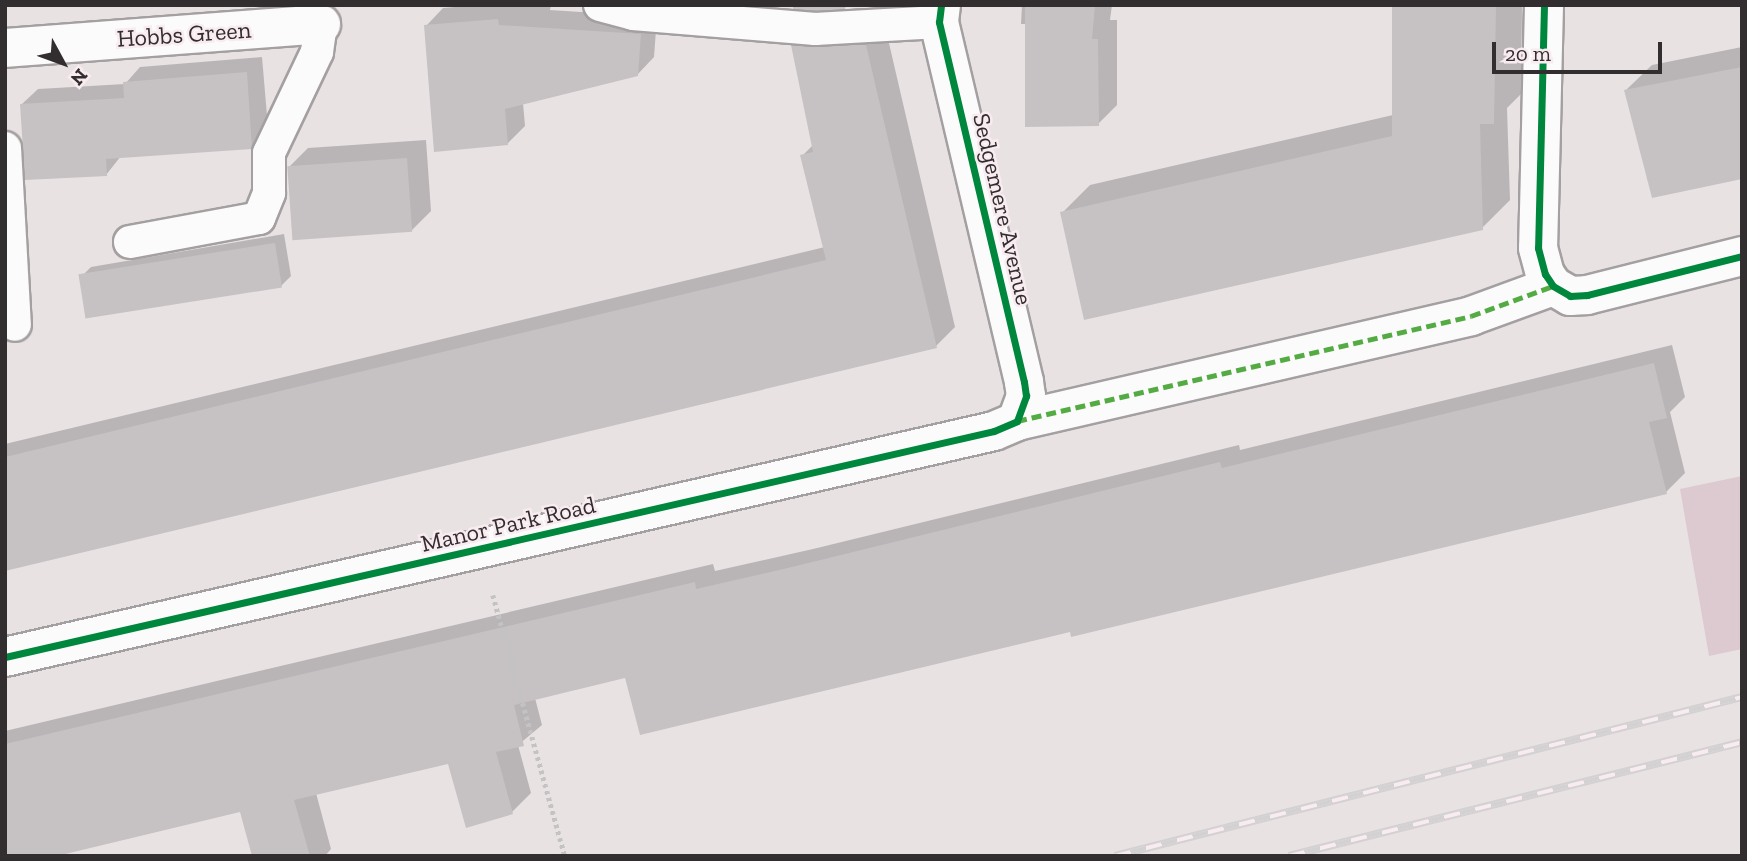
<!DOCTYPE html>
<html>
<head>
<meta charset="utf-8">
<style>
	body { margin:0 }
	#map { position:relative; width:1747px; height:861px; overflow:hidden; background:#e8e2e3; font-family:"Zilla Slab",serif }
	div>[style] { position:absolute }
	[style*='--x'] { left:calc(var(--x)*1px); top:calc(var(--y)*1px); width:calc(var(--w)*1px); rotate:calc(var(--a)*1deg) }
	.green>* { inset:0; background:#dccad0 }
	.shadow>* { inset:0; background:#0003 }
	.building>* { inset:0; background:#c6c2c3; transform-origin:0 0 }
	.path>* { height:4.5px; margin-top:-2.25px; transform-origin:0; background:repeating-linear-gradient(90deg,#c4c3c3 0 3.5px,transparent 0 7px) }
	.roads { filter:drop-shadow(2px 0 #a49fa0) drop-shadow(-2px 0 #a49fa0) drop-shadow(0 2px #a49fa0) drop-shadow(0 -2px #a49fa0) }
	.lane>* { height:32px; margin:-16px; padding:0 16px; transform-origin:16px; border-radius:16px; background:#fcfbfb }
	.street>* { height:38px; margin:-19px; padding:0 19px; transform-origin:19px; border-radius:19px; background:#fcfbfb }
	.rail>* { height:8px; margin-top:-4px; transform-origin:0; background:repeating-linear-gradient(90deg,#f8ecf0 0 16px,#d4d1d2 0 32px); box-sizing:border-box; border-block:2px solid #d4d1d2 }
	.quiet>* { height:5px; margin-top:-2.5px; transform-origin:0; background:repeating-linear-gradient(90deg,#54ab44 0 10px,transparent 0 15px) }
	.cycleway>* { height:7px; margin:-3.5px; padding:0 3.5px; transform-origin:3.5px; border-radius:3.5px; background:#00873e }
	span { translate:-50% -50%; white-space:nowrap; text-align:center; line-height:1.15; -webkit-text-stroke:5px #f8ecf0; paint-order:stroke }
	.street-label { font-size:24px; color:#322d2e }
	.frame { position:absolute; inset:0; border:7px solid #322d2e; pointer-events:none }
	.north { position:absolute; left:28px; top:28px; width:70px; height:70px; -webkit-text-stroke:5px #f8ecf0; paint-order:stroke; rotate:131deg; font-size:19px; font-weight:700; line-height:28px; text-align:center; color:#322d2e }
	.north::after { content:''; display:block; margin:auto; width:24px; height:32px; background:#322d2e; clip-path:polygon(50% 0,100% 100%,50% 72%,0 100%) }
	.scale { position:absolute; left:1492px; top:42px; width:170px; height:32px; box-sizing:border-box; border:4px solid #322d2e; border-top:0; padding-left:9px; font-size:21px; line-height:24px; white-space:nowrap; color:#322d2e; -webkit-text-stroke:5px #f8ecf0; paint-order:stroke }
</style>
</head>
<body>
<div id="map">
	<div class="green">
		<i style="clip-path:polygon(1742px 476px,1742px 649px,1709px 656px,1680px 489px)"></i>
	</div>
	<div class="shadow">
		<i style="clip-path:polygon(479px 5px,551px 5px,550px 10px,657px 17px,654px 57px,637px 75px,523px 103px,525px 126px,507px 144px,426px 26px,443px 8px)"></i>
		<i style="clip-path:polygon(1022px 5px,1112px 5px,1110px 20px,1117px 20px,1117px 105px,1098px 124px,1027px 24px,1021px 24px)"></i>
		<i style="clip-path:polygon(1394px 5px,1522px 5px,1521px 94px,1507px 108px,1510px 200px,1482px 228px,1062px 213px,1090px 185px,1393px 115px)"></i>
		<i style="clip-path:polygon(885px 26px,955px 327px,936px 346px,5px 570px,5px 444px,825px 247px,802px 156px,814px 144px,793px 46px,812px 27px)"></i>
		<i style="clip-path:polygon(1742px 47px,1742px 177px,1626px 90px,1652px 65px)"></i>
		<i style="clip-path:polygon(262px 57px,268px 127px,251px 147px,121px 156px,106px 175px,22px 104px,38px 89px,125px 84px,140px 67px)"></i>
		<i style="clip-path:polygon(426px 140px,431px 211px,411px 231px,289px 167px,308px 148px)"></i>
		<i style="clip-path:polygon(284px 234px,291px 276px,281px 286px,81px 277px,91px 267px)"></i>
		<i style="clip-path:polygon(1672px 345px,1685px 397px,1670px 412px,1685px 473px,1666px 492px,1071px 630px,626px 676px,535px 698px,542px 725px,518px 745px,531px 793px,512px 812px,449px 762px,316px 793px,331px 849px,325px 856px,254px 856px,242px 810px,5px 856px,5px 731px,713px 564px,715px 571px,813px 549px,1239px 445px,1240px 450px)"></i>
	</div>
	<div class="building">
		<i style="clip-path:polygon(793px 5px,846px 5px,845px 9px,815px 11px,793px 9px)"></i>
		<i style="clip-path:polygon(1025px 5px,1095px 5px,1092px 39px,1098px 39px,1099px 126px,1025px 127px)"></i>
		<i style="clip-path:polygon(1392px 5px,1496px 5px,1494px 124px,1480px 124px,1483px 230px,1084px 320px,1060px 212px,1392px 136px)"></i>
		<i style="clip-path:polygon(498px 19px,499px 25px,641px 34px,638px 76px,505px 109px,508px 145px,434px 152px,424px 25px)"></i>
		<i style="clip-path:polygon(791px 45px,866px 45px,937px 348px,5px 571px,5px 457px,826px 260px,800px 155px,813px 152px)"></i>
		<i style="clip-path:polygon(1742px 67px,1742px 179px,1652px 198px,1624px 90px)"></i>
		<i style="clip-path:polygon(247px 72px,252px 149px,106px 159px,107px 176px,25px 180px,20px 104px,124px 98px,123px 82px)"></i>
		<i style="left:407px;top:158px;width:74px;height:120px;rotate:86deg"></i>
		<i style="left:275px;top:243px;width:45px;height:199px;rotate:81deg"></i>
		<i style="clip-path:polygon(1654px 363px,1667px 418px,1649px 422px,1667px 494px,1071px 637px,1070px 632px,640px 735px,625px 678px,514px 705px,524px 746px,496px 752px,513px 814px,466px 828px,448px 764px,294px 800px,310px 856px,252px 856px,240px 812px,57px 856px,5px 856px,5px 744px,695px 582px,696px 589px,792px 567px,1220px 462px,1222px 468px)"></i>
	</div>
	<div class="path">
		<i style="--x:493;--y:595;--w:271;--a:74.6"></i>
	</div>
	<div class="roads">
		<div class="lane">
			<i style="--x:600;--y:5;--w:34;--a:15"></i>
			<i style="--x:633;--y:14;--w:183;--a:4.7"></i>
			<i style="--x:815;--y:29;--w:124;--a:-3.2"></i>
			<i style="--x:5;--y:148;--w:177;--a:86.8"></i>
			<i style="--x:130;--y:242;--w:131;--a:-10.5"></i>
			<i style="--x:259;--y:218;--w:27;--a:-68"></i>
			<i style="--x:269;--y:193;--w:40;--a:-90"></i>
			<i style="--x:269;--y:153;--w:112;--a:-64.6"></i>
			<i style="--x:317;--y:52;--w:28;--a:-82"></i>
		</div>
		<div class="street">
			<i style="--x:941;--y:5;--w:17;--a:97"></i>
			<i style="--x:939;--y:22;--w:370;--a:76.7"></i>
			<i style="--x:1024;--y:382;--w:14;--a:82"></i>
			<i style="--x:1026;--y:396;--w:27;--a:110"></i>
			<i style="--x:1544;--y:5;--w:243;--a:91.4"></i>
			<i style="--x:1538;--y:248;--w:27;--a:75"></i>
			<i style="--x:1545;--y:274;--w:14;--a:56"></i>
			<i style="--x:1553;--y:286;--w:20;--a:30"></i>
			<i style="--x:1570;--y:296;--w:17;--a:-3"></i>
			<i style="--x:1587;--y:295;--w:160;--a:-14.1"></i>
			<i style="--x:5;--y:48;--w:317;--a:-4.3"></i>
			<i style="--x:5;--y:657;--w:1014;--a:-12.87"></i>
			<i style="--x:994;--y:431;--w:25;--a:-23"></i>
			<i style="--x:1017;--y:421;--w:466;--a:-13"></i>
			<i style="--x:1471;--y:316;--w:87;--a:-20.1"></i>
		</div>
	</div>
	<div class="rail">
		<i style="--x:1115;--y:856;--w:647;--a:-14.23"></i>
		<i style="--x:1289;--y:856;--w:467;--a:-14.1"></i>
	</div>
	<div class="quiet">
		<i style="--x:1017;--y:421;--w:466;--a:-13"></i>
		<i style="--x:1471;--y:316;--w:87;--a:-20.1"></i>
	</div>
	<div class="cycleway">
		<i style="--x:1544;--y:5;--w:243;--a:91.4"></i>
		<i style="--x:1538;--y:248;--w:27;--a:75"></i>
		<i style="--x:1545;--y:274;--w:14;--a:56"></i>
		<i style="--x:1553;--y:286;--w:20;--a:30"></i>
		<i style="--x:1570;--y:296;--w:17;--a:-3"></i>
		<i style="--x:1587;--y:295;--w:160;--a:-14.1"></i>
		<i style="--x:5;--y:657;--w:1014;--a:-12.87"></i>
		<i style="--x:994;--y:431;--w:25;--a:-23"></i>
		<i style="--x:1017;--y:421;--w:27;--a:-70"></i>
		<i style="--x:1026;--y:396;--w:14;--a:-98"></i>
		<i style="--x:1024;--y:382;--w:370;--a:-103.3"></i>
		<i style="--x:939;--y:22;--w:17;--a:-83"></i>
	</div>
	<div class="street-label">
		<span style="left:184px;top:34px;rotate:-4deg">Hobbs Green</span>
		<span style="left:1003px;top:209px;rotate:77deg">Sedgemere Avenue</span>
		<span style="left:508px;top:524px;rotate:-13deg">Manor Park Road</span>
	</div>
	<div class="frame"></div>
	<div class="north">N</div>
	<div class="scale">20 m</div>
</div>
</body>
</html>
